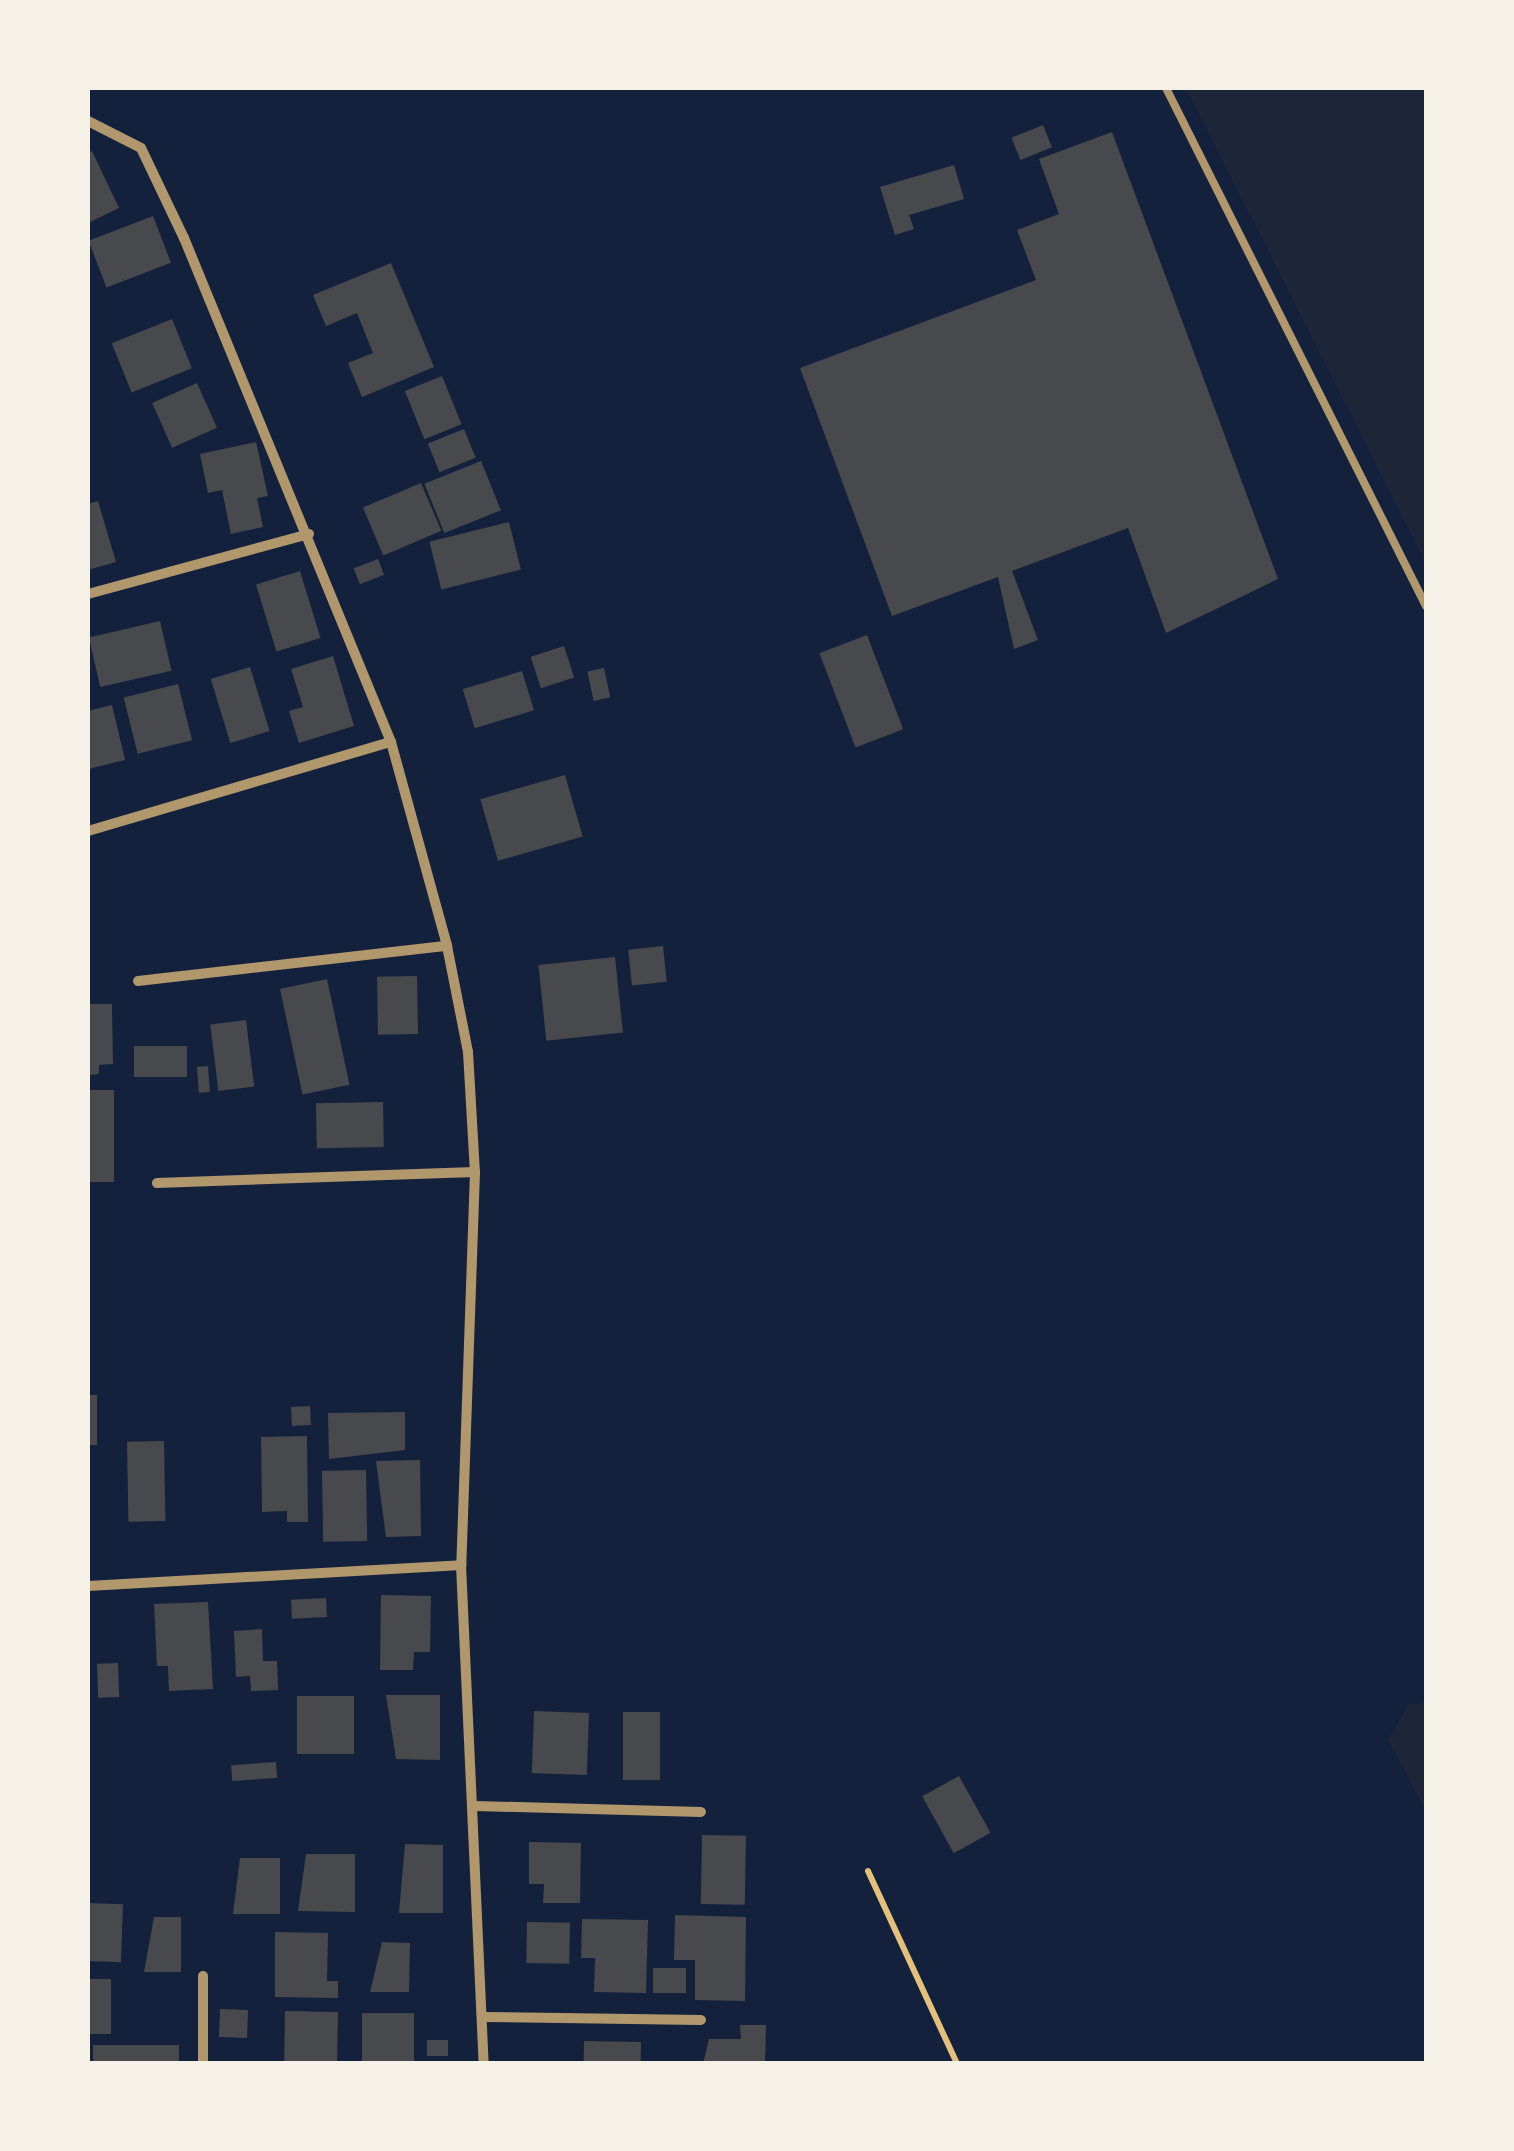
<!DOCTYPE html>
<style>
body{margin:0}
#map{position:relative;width:1514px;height:2151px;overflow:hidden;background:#14213d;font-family:"IBM Plex Sans",sans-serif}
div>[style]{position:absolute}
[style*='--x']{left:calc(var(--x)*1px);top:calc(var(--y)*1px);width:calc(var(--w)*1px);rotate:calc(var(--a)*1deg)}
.green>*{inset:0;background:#1d2539}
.building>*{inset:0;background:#48494c;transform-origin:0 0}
.path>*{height:6px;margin:-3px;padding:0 3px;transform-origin:3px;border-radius:3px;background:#e5c07b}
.service>*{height:8px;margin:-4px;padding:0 4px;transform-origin:4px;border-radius:4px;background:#b1986c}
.minor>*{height:10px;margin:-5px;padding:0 5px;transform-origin:5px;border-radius:5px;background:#b1986c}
span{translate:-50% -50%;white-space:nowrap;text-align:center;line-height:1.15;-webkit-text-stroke:10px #f6f1e7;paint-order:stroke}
.frame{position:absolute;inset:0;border:90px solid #f6f1e7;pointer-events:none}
</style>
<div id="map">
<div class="green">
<div style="clip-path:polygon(1186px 88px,1426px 88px,1426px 564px)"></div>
<div style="clip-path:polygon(1426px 1702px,1426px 1811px,1388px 1740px,1409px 1704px)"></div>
</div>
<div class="building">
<div style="left:1043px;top:125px;width:24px;height:34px;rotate:68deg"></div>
<div style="clip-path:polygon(1112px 132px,1278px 579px,1166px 633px,1128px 528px,1012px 571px,1038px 640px,1014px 649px,998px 577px,892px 616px,800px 368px,1036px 280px,1017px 230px,1059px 214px,1039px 159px)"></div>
<div style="clip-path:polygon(92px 151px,119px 208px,88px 223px,88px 153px)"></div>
<div style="clip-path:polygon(954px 165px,964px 199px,909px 215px,914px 229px,895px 235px,880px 187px)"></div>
<div style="left:153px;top:216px;width:50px;height:69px;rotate:69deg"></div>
<div style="clip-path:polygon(391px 263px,434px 367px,362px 397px,348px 363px,373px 353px,357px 313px,326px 326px,313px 295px)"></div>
<div style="left:172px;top:319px;width:53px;height:65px;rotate:68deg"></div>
<div style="left:442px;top:376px;width:52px;height:40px;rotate:68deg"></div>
<div style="left:197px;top:383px;width:49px;height:49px;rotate:66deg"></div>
<div style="left:464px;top:429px;width:31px;height:39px;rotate:68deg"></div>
<div style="clip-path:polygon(256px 442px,268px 496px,257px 498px,263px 527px,231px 534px,222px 490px,208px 493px,200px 454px)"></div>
<div style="left:481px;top:461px;width:53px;height:61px;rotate:68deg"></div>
<div style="left:421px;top:483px;width:52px;height:63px;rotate:67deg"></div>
<div style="clip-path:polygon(98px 501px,116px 562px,88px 570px,88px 504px)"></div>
<div style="left:509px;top:522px;width:49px;height:82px;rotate:76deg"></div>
<div style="left:378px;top:559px;width:17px;height:26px;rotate:69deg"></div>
<div style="left:300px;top:571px;width:70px;height:46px;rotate:73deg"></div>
<div style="left:160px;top:621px;width:51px;height:73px;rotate:77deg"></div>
<div style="left:867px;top:635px;width:101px;height:51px;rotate:69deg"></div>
<div style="left:564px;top:646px;width:33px;height:35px;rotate:72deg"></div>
<div style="clip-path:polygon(333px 656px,354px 726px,299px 743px,289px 711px,303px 707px,291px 669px)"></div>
<div style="left:250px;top:667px;width:67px;height:41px;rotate:73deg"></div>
<div style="left:604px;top:668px;width:30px;height:17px;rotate:78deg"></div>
<div style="left:522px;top:671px;width:41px;height:62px;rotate:73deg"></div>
<div style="left:178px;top:684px;width:58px;height:56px;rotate:76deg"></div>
<div style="clip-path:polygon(112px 705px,125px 760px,88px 769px,88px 711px)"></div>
<div style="left:565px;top:775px;width:64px;height:88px;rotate:74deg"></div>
<div style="left:663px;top:946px;width:36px;height:35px;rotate:84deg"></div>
<div style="left:615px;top:957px;width:76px;height:77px;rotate:84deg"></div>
<div style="left:417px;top:976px;width:58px;height:40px;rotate:89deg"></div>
<div style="left:327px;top:979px;width:108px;height:48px;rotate:78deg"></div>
<div style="clip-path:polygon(88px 1004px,112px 1004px,113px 1064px,99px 1065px,99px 1074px,88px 1075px)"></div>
<div style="left:246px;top:1020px;width:67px;height:36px;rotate:83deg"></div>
<div style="left:134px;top:1046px;width:53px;height:31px"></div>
<div style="left:208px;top:1066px;width:26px;height:11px;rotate:86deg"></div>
<div style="left:88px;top:1090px;width:26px;height:92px"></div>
<div style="left:383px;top:1102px;width:45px;height:67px;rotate:89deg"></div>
<div style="left:88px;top:1395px;width:9px;height:50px"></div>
<div style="left:310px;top:1406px;width:19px;height:19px;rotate:87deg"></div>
<div style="clip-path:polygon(405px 1412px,405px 1450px,329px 1459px,328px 1413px)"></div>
<div style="clip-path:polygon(307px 1436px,308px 1522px,287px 1522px,287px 1511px,262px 1512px,261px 1437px)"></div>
<div style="left:164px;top:1441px;width:80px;height:37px;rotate:89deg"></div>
<div style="clip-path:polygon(420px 1460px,421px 1536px,386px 1537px,376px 1461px)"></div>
<div style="left:366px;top:1470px;width:71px;height:44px;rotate:89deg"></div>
<div style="clip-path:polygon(381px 1595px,431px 1596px,430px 1652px,414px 1652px,413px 1670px,380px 1670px)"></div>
<div style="left:326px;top:1598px;width:19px;height:35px;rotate:87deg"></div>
<div style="clip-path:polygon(208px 1602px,213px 1689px,169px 1691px,168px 1666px,157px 1666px,154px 1604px)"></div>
<div style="clip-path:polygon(262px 1629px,263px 1661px,277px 1661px,278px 1690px,251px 1691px,250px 1676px,236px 1677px,234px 1631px)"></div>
<div style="left:118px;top:1663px;width:34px;height:21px;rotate:88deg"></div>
<div style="clip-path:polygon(386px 1695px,440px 1695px,440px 1760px,396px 1759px)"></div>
<div style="left:297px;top:1696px;width:57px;height:58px"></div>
<div style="left:534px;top:1711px;width:55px;height:62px;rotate:2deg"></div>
<div style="left:623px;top:1712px;width:37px;height:68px"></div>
<div style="left:276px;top:1762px;width:16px;height:45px;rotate:86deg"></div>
<div style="left:959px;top:1776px;width:65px;height:42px;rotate:61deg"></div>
<div style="left:702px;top:1835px;width:44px;height:69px;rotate:1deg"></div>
<div style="clip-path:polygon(529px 1842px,581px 1843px,580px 1903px,543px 1903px,544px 1884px,529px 1884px)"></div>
<div style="clip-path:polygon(405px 1844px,443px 1845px,443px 1913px,399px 1913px)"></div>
<div style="clip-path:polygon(306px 1854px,355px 1854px,355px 1912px,298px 1911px)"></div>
<div style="clip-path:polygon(240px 1858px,280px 1858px,280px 1914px,233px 1914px)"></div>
<div style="left:89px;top:1903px;width:34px;height:58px;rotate:2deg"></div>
<div style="clip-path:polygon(675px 1915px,746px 1917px,745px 2001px,695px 2000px,695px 1960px,674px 1960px)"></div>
<div style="clip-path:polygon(154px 1917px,181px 1917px,181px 1972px,144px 1972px)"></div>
<div style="clip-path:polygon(582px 1919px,648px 1920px,646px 1993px,594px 1992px,595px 1958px,581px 1958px)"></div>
<div style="left:527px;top:1922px;width:43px;height:41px;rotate:1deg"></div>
<div style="clip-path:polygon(275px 1932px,328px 1933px,327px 1981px,338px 1981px,338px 1998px,275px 1997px)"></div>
<div style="clip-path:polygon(382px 1942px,410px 1943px,409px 1992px,370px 1992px)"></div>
<div style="left:653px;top:1968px;width:33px;height:25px"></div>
<div style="left:88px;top:1979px;width:23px;height:55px"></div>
<div style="left:220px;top:2009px;width:28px;height:28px;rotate:2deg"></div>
<div style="left:285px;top:2011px;width:53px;height:53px;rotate:1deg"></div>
<div style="left:362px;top:2013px;width:52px;height:49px"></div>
<div style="clip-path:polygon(740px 2025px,766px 2025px,765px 2064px,703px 2064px,709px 2039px,741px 2039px)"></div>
<div style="left:427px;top:2040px;width:21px;height:16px"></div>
<div style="left:584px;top:2041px;width:57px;height:23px;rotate:1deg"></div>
<div style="left:93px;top:2045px;width:86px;height:19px"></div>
</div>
<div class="path">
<div style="--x:868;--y:1871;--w:213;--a:65.2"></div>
</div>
<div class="service">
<div style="--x:1166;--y:88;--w:580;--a:63.35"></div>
</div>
<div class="minor">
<div style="--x:88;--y:121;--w:59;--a:27"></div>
<div style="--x:141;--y:148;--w:100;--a:64.5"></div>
<div style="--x:184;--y:238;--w:545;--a:67.67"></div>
<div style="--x:391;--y:742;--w:212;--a:74.6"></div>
<div style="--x:447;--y:946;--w:108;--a:78.8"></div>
<div style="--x:468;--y:1052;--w:120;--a:86.7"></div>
<div style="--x:475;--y:1172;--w:393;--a:92"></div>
<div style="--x:461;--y:1565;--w:500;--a:87.4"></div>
<div style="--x:88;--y:594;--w:229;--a:-15.2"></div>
<div style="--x:88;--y:831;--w:316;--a:-16.4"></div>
<div style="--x:138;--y:981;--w:311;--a:-6.5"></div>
<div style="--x:157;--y:1183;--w:318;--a:-2"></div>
<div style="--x:88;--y:1586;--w:374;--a:-3.2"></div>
<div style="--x:475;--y:1806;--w:226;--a:1.5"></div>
<div style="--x:484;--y:2017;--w:217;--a:0.8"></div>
<div style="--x:203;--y:2064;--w:88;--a:-90"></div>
</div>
<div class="frame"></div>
</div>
